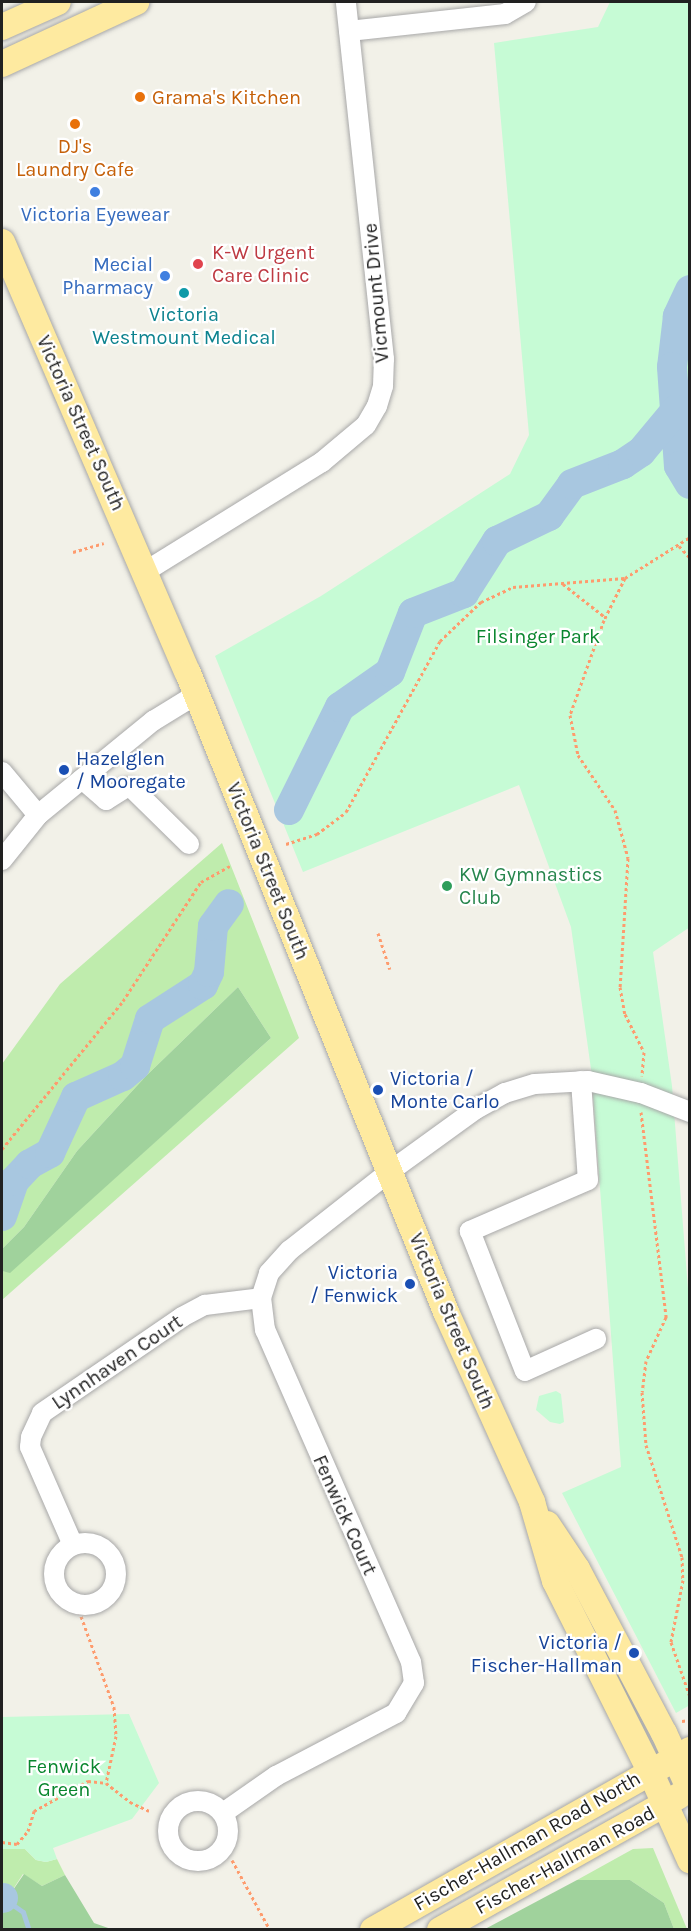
<!DOCTYPE html>
<style>
body{margin:0}
#map{position:relative;width:691px;height:1931px;overflow:hidden;background:#f2f1e8;font-family:Karla,sans-serif}
div>[style]{position:absolute}
[style*='--x']{left:calc(var(--x)*1px);top:calc(var(--y)*1px);width:calc(var(--w)*1px);rotate:calc(var(--a)*1deg)}
.grass>*{inset:0;background:#bfecad}
.forest>*{inset:0;background:#a0d29c}
.park>*{inset:0;background:#c6fbd5}
.stream>*{height:5px;margin:-2.5px;padding:0 2.5px;transform-origin:2.5px;border-radius:2.5px;background:#a8c7e0}
.river>*{height:30px;margin:-15px;padding:0 15px;transform-origin:15px;border-radius:15px;background:#a8c7e0}
.path>*{height:3px;margin-top:-1.5px;transform-origin:0;background:repeating-linear-gradient(90deg,#fe9b6d 0 3px,transparent 0 6px)}
.roads{filter:drop-shadow(0 0 2px #a8a8a8) drop-shadow(0 0 2px #a8a8a8)}
.minor>*{height:20px;margin:-10px;padding:0 10px;transform-origin:10px;border-radius:10px;background:#fff}
.minor>.ring{margin:-10px;padding:0;box-sizing:content-box;background:none;border:20px solid #fff;border-radius:50%}
.major>*{height:26px;margin:-13px;padding:0 13px;transform-origin:13px;border-radius:13px;background:#feeaa0}
.dots>*{width:16px;height:16px;translate:-50% -50%;box-sizing:border-box;border:3px solid #fff;border-radius:50%}
span{translate:-50% -50%;white-space:nowrap;text-align:center;line-height:1.15;-webkit-text-stroke:4.5px #fff;paint-order:stroke}
.food-label{font-size:20px;color:#c56008}
.left{translate:0 -50%;text-align:left}
.shop-label{font-size:20px;color:#366cbe}
.right{translate:-100% -50%;text-align:right}
.health-label{font-size:20px;color:#be3a42}
.street-label{font-size:20px;color:#212121}
.culture-label{font-size:20px;color:#0d838f}
.park-label{font-size:20px;color:#09862e}
.transit-label{font-size:20px;color:#164399}
.leisure-label{font-size:20px;color:#27864d}
.frame{position:absolute;inset:0;border:3px solid #212121;pointer-events:none}
</style>
<div id="map">
<div class="grass">
<div style="clip-path:polygon(222px 843px,299px 1038px,2px 1300px,2px 1271px,10px 1272px,271px 1038px,238px 987px,146px 1076px,77px 1151px,24px 1227px,2px 1249px,2px 1064px,60px 984px)"></div>
<div style="clip-path:polygon(653px 1848px,687px 1929px,674px 1929px,664px 1903px,630px 1880px,577px 1880px,633px 1849px)"></div>
<div style="clip-path:polygon(2px 1849px,25px 1849px,36px 1860px,46px 1862px,57px 1859px,65px 1875px,42px 1886px,23px 1874px,2px 1906px)"></div>
</div>
<div class="forest">
<div style="clip-path:polygon(238px 987px,271px 1038px,10px 1273px,2px 1271px,2px 1249px,24px 1227px,77px 1151px,146px 1076px)"></div>
<div style="clip-path:polygon(24px 1874px,42px 1886px,65px 1875px,94px 1923px,111px 1929px,2px 1929px,2px 1906px)"></div>
<div style="clip-path:polygon(577px 1880px,630px 1880px,664px 1903px,674px 1929px,485px 1929px)"></div>
</div>
<div class="park">
<div style="clip-path:polygon(610px 2px,689px 2px,690px 927px,653px 952px,672px 1086px,690px 1314px,690px 1705px,676px 1713px,562px 1493px,621px 1467px,591px 1069px,571px 927px,519px 785px,303px 872px,215px 656px,321px 596px,510px 474px,529px 435px,494px 43px,598px 27px)"></div>
<div style="clip-path:polygon(556px 1391px,561px 1394px,564px 1422px,560px 1424px,550px 1422px,536px 1410px,539px 1396px)"></div>
<div style="clip-path:polygon(129px 1714px,159px 1783px,132px 1819px,53px 1848px,57px 1859px,46px 1862px,36px 1860px,25px 1849px,2px 1849px,2px 1717px)"></div>
</div>
<div class="stream">
<div style="--x:3;--y:1898;--w:24;--a:35"></div>
<div style="--x:23;--y:1912;--w:19;--a:72"></div>
</div>
<div class="river">
<div style="--x:690;--y:290;--w:29;--a:115"></div>
<div style="--x:678;--y:316;--w:51;--a:96.7"></div>
<div style="--x:672;--y:367;--w:99;--a:86"></div>
<div style="--x:679;--y:466;--w:21;--a:59"></div>
<div style="--x:289;--y:810;--w:115;--a:-63.7"></div>
<div style="--x:340;--y:707;--w:61;--a:-35"></div>
<div style="--x:390;--y:672;--w:63;--a:-68.7"></div>
<div style="--x:413;--y:613;--w:55;--a:-21.4"></div>
<div style="--x:464;--y:593;--w:62;--a:-57.6"></div>
<div style="--x:497;--y:541;--w:58;--a:-25.7"></div>
<div style="--x:549;--y:516;--w:39;--a:-54"></div>
<div style="--x:572;--y:484;--w:55;--a:-21.4"></div>
<div style="--x:623;--y:464;--w:22;--a:-34"></div>
<div style="--x:641;--y:452;--w:55;--a:-50.2"></div>
<div style="--x:2;--y:1216;--w:37;--a:-71"></div>
<div style="--x:14;--y:1181;--w:23;--a:-47"></div>
<div style="--x:30;--y:1164;--w:23;--a:-29"></div>
<div style="--x:50;--y:1153;--w:62;--a:-65.1"></div>
<div style="--x:76;--y:1097;--w:51;--a:-24.1"></div>
<div style="--x:123;--y:1076;--w:16;--a:-40"></div>
<div style="--x:135;--y:1066;--w:49;--a:-72.3"></div>
<div style="--x:150;--y:1019;--w:63;--a:-32.7"></div>
<div style="--x:203;--y:985;--w:14;--a:-65"></div>
<div style="--x:209;--y:972;--w:46;--a:-85"></div>
<div style="--x:213;--y:926;--w:27;--a:-54"></div>
<div style="--x:2;--y:1898;--w:1;--a:0"></div>
</div>
<div class="path">
<div style="--x:679;--y:546;--w:16;--a:47"></div>
<div style="--x:73;--y:552;--w:32;--a:-16"></div>
<div style="--x:625;--y:578;--w:47;--a:116.6"></div>
<div style="--x:604;--y:620;--w:101;--a:109.7"></div>
<div style="--x:570;--y:715;--w:41;--a:78.7"></div>
<div style="--x:578;--y:755;--w:66;--a:56.1"></div>
<div style="--x:615;--y:810;--w:50;--a:74.8"></div>
<div style="--x:628;--y:858;--w:129;--a:93.5"></div>
<div style="--x:620;--y:987;--w:27;--a:80"></div>
<div style="--x:625;--y:1014;--w:42;--a:63.4"></div>
<div style="--x:644;--y:1052;--w:24;--a:95"></div>
<div style="--x:563;--y:584;--w:53;--a:38.2"></div>
<div style="--x:286;--y:844;--w:33;--a:-18"></div>
<div style="--x:317;--y:834;--w:36;--a:-37"></div>
<div style="--x:346;--y:812;--w:195;--a:-61.2"></div>
<div style="--x:440;--y:641;--w:57;--a:-43.6"></div>
<div style="--x:481;--y:602;--w:35;--a:-25"></div>
<div style="--x:513;--y:587;--w:112;--a:-4.6"></div>
<div style="--x:625;--y:578;--w:77;--a:-32.2"></div>
<div style="--x:378;--y:933;--w:38;--a:72"></div>
<div style="--x:641;--y:1112;--w:207;--a:83"></div>
<div style="--x:666;--y:1317;--w:48;--a:114.4"></div>
<div style="--x:646;--y:1361;--w:31;--a:97"></div>
<div style="--x:642;--y:1392;--w:53;--a:85.7"></div>
<div style="--x:646;--y:1445;--w:118;--a:72.2"></div>
<div style="--x:682;--y:1557;--w:23;--a:88"></div>
<div style="--x:683;--y:1580;--w:63;--a:101"></div>
<div style="--x:671;--y:1642;--w:58;--a:70.9"></div>
<div style="--x:2;--y:1149;--w:191;--a:-50.7"></div>
<div style="--x:123;--y:1001;--w:142;--a:-56.8"></div>
<div style="--x:201;--y:882;--w:35;--a:-29"></div>
<div style="--x:77;--y:1605;--w:109;--a:70.1"></div>
<div style="--x:114;--y:1707;--w:29;--a:86"></div>
<div style="--x:116;--y:1736;--w:48;--a:102"></div>
<div style="--x:682;--y:1721;--w:8;--a:-7"></div>
<div style="--x:2;--y:1842;--w:15;--a:8"></div>
<div style="--x:17;--y:1844;--w:17;--a:-50"></div>
<div style="--x:28;--y:1831;--w:21;--a:-73"></div>
<div style="--x:34;--y:1811;--w:62;--a:-29.1"></div>
<div style="--x:88;--y:1781;--w:18;--a:6"></div>
<div style="--x:106;--y:1783;--w:31;--a:38"></div>
<div style="--x:130;--y:1802;--w:21;--a:25"></div>
<div style="--x:232;--y:1860;--w:80;--a:61.5"></div>
</div>
<div class="roads">
<div class="minor">
<div style="--x:349;--y:31;--w:157;--a:-6.2"></div>
<div style="--x:505;--y:14;--w:24;--a:-30"></div>
<div style="--x:146;--y:571;--w:207;--a:-31.8"></div>
<div style="--x:322;--y:462;--w:57;--a:-40.1"></div>
<div style="--x:366;--y:425;--w:22;--a:-60"></div>
<div style="--x:377;--y:406;--w:21;--a:-73"></div>
<div style="--x:383;--y:386;--w:27;--a:-88"></div>
<div style="--x:384;--y:359;--w:359;--a:-96.1"></div>
<div style="--x:2;--y:772;--w:56;--a:50.1"></div>
<div style="--x:82;--y:779;--w:32;--a:41"></div>
<div style="--x:106;--y:800;--w:22;--a:-32"></div>
<div style="--x:125;--y:788;--w:7;--a:0"></div>
<div style="--x:132;--y:788;--w:80;--a:44.5"></div>
<div style="--x:2;--y:860;--w:58;--a:-51.3"></div>
<div style="--x:38;--y:815;--w:149;--a:-39.3"></div>
<div style="--x:153;--y:721;--w:52;--a:-31.5"></div>
<div style="--x:581;--y:1081;--w:99;--a:86"></div>
<div style="--x:588;--y:1180;--w:129;--a:156.6"></div>
<div style="--x:470;--y:1231;--w:150;--a:68.6"></div>
<div style="--x:525;--y:1371;--w:78;--a:-24.3"></div>
<div class="ring" style="left:54px;top:1543px;width:42px;height:42px"></div>
<div style="--x:73;--y:1545;--w:107;--a:-113.7"></div>
<div style="--x:30;--y:1447;--w:10;--a:-84"></div>
<div style="--x:31;--y:1437;--w:26;--a:-65"></div>
<div style="--x:42;--y:1413;--w:170;--a:-34.4"></div>
<div style="--x:182;--y:1317;--w:26;--a:-28"></div>
<div style="--x:205;--y:1305;--w:56;--a:-7.1"></div>
<div class="ring" style="left:168px;top:1801px;width:40px;height:40px"></div>
<div style="--x:223;--y:1813;--w:65;--a:-34.9"></div>
<div style="--x:276;--y:1776;--w:136;--a:-27.7"></div>
<div style="--x:396;--y:1713;--w:35;--a:-59"></div>
<div style="--x:414;--y:1683;--w:21;--a:-98"></div>
<div style="--x:411;--y:1662;--w:363;--a:-113.7"></div>
<div style="--x:265;--y:1330;--w:32;--a:-97"></div>
<div style="--x:261;--y:1298;--w:26;--a:-72"></div>
<div style="--x:269;--y:1273;--w:31;--a:-48"></div>
<div style="--x:290;--y:1250;--w:126;--a:-38.2"></div>
<div style="--x:389;--y:1172;--w:107;--a:-35.9"></div>
<div style="--x:476;--y:1109;--w:33;--a:-29"></div>
<div style="--x:505;--y:1093;--w:31;--a:-17"></div>
<div style="--x:535;--y:1084;--w:53;--a:-3.2"></div>
<div style="--x:588;--y:1081;--w:54;--a:12.8"></div>
<div style="--x:641;--y:1093;--w:53;--a:21.2"></div>
</div>
<div class="major">
<div style="--x:2;--y:27;--w:61;--a:-24.1"></div>
<div style="--x:2;--y:64;--w:148;--a:-24.8"></div>
<div style="--x:2;--y:242;--w:469;--a:66.7"></div>
<div style="--x:188;--y:673;--w:689;--a:68.01"></div>
<div style="--x:446;--y:1312;--w:209;--a:65.6"></div>
<div style="--x:532;--y:1502;--w:82;--a:73.8"></div>
<div style="--x:555;--y:1581;--w:212;--a:63.4"></div>
<div style="--x:650;--y:1771;--w:98;--a:65.8"></div>
<div style="--x:547;--y:1524;--w:54;--a:56.3"></div>
<div style="--x:577;--y:1569;--w:186;--a:62.1"></div>
<div style="--x:664;--y:1733;--w:63;--a:65.5"></div>
<div style="--x:373;--y:1930;--w:365;--a:-29.6"></div>
<div style="--x:440;--y:1930;--w:274;--a:-29.3"></div>
</div>
</div>
<div class="dots">
<div style="left:140px;top:97px;background:#e8710a"></div>
<div style="left:75px;top:124px;background:#e8710a"></div>
<div style="left:95px;top:192px;background:#3f7fe0"></div>
<div style="left:198px;top:264px;background:#e0444e"></div>
<div style="left:165px;top:276px;background:#3f7fe0"></div>
<div style="left:184px;top:293px;background:#0f9aa8"></div>
<div style="left:64px;top:770px;background:#1a4fb4"></div>
<div style="left:447px;top:886px;background:#2e9e5b"></div>
<div style="left:378px;top:1090px;background:#1a4fb4"></div>
<div style="left:410px;top:1284px;background:#1a4fb4"></div>
<div style="left:634px;top:1653px;background:#1a4fb4"></div>
</div>
<div class="food-label">
<span class="left" style="left:152px;top:97px">Grama's Kitchen</span>
<span style="left:75px;top:158px">DJ's<br>Laundry Cafe</span>
</div>
<div class="shop-label">
<span style="left:95px;top:214px">Victoria Eyewear</span>
<span class="right" style="left:153px;top:276px">Mecial<br>Pharmacy</span>
</div>
<div class="health-label">
<span class="left" style="left:212px;top:264px">K-W Urgent<br>Care Clinic</span>
</div>
<div class="street-label">
<span style="left:376px;top:293px;rotate:-95deg">Vicmount Drive</span>
<span style="left:81px;top:423px;rotate:66deg">Victoria Street South</span>
<span style="left:268px;top:871px;rotate:68deg">Victoria Street South</span>
<span style="left:452px;top:1321px;rotate:67deg">Victoria Street South</span>
<span style="left:117px;top:1362px;rotate:-34deg">Lynnhaven Court</span>
<span style="left:345px;top:1515px;rotate:66deg">Fenwick Court</span>
<span style="left:527px;top:1841px;rotate:-30deg">Fischer-Hallman Road North</span>
<span style="left:565px;top:1860px;rotate:-29deg">Fischer-Hallman Road</span>
</div>
<div class="culture-label">
<span style="left:184px;top:326px">Victoria<br>Westmount Medical</span>
</div>
<div class="park-label">
<span style="left:538px;top:636px">Filsinger Park</span>
<span style="left:64px;top:1778px">Fenwick<br>Green</span>
</div>
<div class="transit-label">
<span class="left" style="left:76px;top:770px">Hazelglen<br>/ Mooregate</span>
<span class="left" style="left:390px;top:1090px">Victoria /<br>Monte Carlo</span>
<span class="right" style="left:398px;top:1284px">Victoria<br>/ Fenwick</span>
<span class="right" style="left:622px;top:1654px">Victoria /<br>Fischer-Hallman</span>
</div>
<div class="leisure-label">
<span class="left" style="left:459px;top:886px">KW Gymnastics<br>Club</span>
</div>
<div class="frame"></div>
</div>
